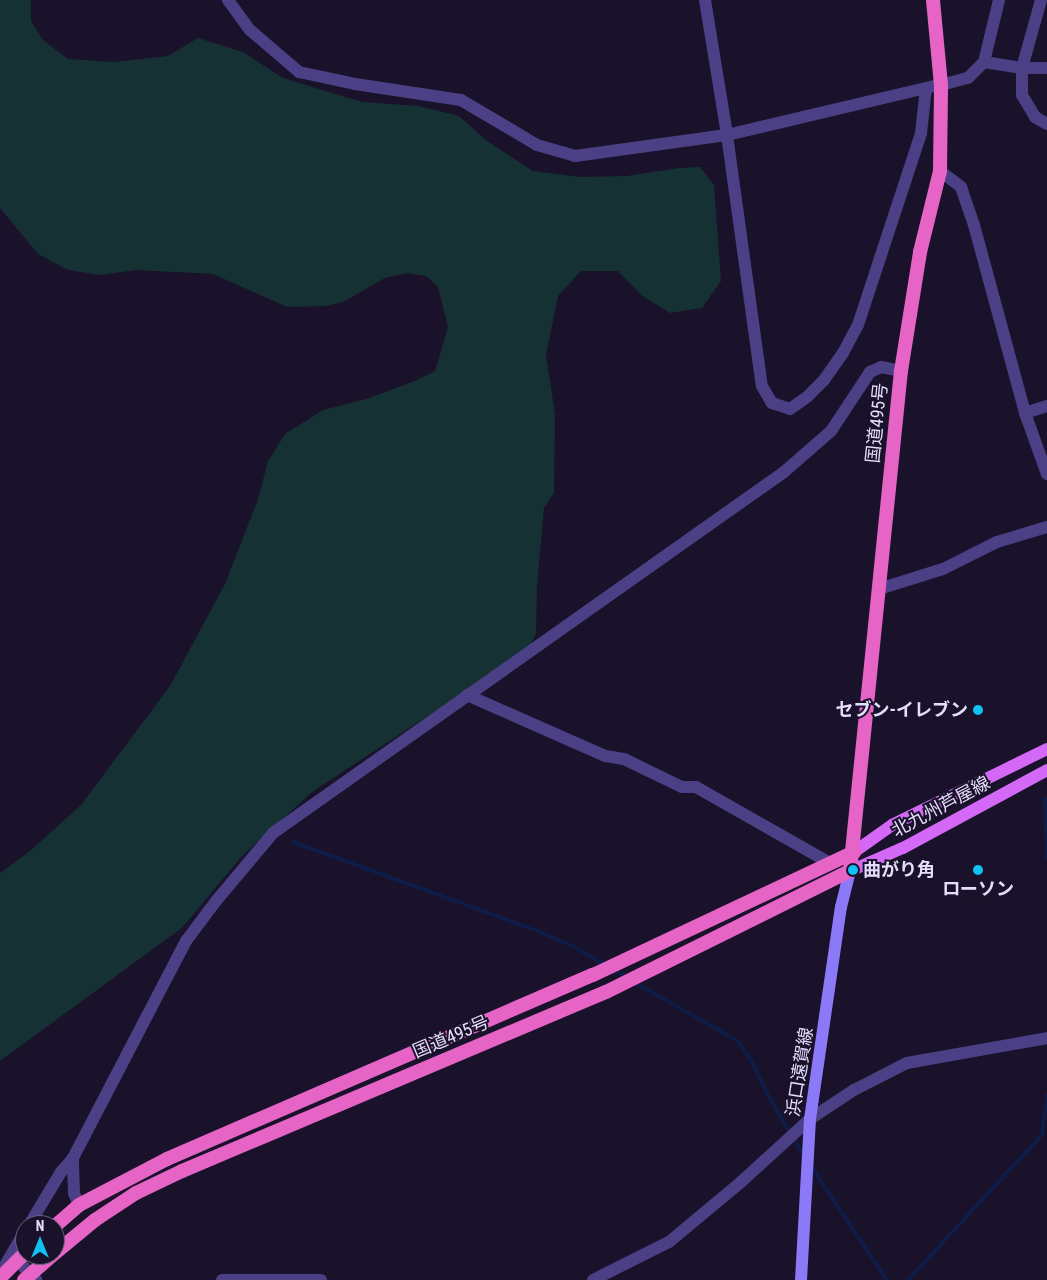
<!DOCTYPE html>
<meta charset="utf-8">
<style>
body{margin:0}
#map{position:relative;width:1047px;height:1280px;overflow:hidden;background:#19122a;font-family:"Roboto Condensed","Noto Sans JP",sans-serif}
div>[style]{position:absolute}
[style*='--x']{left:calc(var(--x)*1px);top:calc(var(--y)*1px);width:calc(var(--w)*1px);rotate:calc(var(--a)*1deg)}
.green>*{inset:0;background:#153134}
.stream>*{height:4px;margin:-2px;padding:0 2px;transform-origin:2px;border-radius:2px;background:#0e1c47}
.minor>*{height:12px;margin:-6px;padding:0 6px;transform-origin:6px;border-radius:6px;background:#4b4086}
.tertiary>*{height:12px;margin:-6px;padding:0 6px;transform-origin:6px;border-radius:6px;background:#4b4086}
.secondary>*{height:12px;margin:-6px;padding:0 6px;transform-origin:6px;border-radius:6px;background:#8c79f8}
.primary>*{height:12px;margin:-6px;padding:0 6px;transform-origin:6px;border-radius:6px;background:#d469f8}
.trunk>*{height:14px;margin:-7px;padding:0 7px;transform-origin:7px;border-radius:7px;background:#e664c6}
.dots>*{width:14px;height:14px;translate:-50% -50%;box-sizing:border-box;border:2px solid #19122a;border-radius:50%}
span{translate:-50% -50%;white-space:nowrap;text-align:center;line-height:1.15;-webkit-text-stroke:4px #19122a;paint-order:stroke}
.street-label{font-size:18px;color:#e5ddfd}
.poi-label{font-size:18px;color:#e5ddfd;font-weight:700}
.right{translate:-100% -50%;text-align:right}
.left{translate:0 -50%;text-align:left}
.north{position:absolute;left:15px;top:1215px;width:50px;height:50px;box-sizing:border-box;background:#19122a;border:1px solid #6b637e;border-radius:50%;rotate:0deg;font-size:14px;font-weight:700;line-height:20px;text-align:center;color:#e5ddfd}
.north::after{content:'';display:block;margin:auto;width:18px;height:22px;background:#13c0f3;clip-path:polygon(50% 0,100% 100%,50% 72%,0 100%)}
</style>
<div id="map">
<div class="green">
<div style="clip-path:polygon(0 0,31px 0,31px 21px,43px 40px,68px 59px,114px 62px,168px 56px,198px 38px,243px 52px,283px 78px,362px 102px,419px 106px,459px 116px,487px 141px,533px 171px,581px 177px,627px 176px,679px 168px,700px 167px,714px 185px,721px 281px,702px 308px,670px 313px,641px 295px,618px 271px,581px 271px,558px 296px,546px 355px,555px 414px,554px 493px,544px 508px,537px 586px,536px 634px,528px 650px,312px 792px,242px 856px,183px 927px,0 1061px,0 873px,30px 851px,81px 805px,170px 686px,225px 584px,258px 499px,268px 461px,285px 434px,323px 410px,366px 399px,415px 381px,435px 371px,448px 327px,438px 287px,426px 276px,407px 273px,385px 278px,345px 301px,327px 306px,287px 307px,213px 274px,137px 270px,100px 275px,68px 270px,38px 254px,0 208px)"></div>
</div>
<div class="stream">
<div style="--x:1045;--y:799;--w:59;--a:88.1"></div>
<div style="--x:293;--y:842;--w:263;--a:20"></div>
<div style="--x:540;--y:932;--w:36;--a:23"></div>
<div style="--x:573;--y:946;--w:39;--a:31"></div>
<div style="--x:612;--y:969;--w:18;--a:29"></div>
<div style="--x:634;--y:982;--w:120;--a:29.6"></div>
<div style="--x:738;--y:1041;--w:25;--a:56"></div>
<div style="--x:752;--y:1062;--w:39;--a:64"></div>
<div style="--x:769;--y:1097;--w:69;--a:59.3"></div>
<div style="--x:811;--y:1166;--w:137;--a:56.3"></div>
<div style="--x:908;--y:1280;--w:197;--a:-47.3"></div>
<div style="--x:1042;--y:1135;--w:40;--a:-82.9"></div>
</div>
<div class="minor">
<div style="--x:228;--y:0;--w:37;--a:54"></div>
<div style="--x:250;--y:30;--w:65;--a:40.6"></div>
<div style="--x:299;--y:72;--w:57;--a:12.1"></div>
<div style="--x:355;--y:84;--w:107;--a:8.6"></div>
<div style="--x:461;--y:100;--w:88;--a:30.6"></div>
<div style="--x:537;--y:145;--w:40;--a:16"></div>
<div style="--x:575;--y:156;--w:153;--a:-7.9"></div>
<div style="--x:727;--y:135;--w:213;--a:-13.3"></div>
<div style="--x:705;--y:0;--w:137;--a:80.7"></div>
<div style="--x:727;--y:135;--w:253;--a:82.1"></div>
<div style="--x:762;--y:386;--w:20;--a:60"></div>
<div style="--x:772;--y:403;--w:19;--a:18"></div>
<div style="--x:790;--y:409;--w:21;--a:-35"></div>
<div style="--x:807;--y:397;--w:24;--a:-45"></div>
<div style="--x:824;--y:380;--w:33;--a:-55"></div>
<div style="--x:843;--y:353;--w:32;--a:-62"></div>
<div style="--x:858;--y:325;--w:202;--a:-71.8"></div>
<div style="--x:921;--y:133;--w:45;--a:-83.7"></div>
<div style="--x:1041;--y:0;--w:71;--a:105.6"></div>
<div style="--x:1022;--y:68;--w:27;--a:90"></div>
<div style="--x:1022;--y:95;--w:26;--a:59"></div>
<div style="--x:1035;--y:117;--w:14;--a:30"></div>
<div style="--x:984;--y:62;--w:38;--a:9"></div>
<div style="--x:1022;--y:68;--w:25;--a:0"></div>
<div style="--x:940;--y:171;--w:26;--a:37"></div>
<div style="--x:961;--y:187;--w:40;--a:71.1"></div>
<div style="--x:974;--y:225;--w:195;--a:74.8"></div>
<div style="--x:1025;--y:413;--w:65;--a:70.2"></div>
<div style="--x:1025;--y:413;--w:23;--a:-18"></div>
<div style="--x:879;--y:589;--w:67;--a:-17.4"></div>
<div style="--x:943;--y:569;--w:60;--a:-26.6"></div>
<div style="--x:997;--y:542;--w:52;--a:-16.7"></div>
<div style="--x:467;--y:695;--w:151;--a:23.8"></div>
<div style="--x:605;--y:756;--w:19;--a:9"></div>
<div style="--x:624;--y:759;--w:64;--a:25.8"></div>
<div style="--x:682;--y:787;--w:14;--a:0"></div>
<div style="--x:696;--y:787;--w:154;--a:29.6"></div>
<div style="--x:17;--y:1260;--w:28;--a:46"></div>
<div style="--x:222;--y:1280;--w:99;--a:0"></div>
<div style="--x:593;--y:1280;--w:85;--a:-26.6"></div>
<div style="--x:669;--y:1242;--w:94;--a:-39.8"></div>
<div style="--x:741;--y:1182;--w:93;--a:-42.4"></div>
<div style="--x:810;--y:1119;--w:53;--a:-33.4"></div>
<div style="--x:854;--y:1090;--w:59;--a:-27"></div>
<div style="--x:907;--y:1063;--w:142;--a:-10.1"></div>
</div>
<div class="tertiary">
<div style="--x:941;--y:85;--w:28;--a:-15"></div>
<div style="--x:968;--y:78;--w:23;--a:-45"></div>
<div style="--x:984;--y:62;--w:64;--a:-76.4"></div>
<div style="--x:79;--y:1205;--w:13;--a:-113"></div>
<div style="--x:74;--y:1193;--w:35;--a:-92"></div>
<div style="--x:73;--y:1158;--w:245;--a:-62.5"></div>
<div style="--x:186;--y:941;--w:50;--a:-53.1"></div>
<div style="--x:216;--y:901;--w:89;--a:-50"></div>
<div style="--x:273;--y:833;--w:626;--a:-35.24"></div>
<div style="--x:784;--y:472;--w:62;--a:-41.1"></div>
<div style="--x:831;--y:431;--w:71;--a:-56.5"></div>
<div style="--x:870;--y:372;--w:12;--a:-24"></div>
<div style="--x:881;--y:367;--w:20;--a:11"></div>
<div style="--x:29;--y:1225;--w:62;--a:-58.9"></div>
<div style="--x:61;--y:1172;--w:18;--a:-49"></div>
<div style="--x:0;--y:1274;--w:50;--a:-59.8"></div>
</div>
<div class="secondary">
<div style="--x:801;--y:1280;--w:161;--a:-86.8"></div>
<div style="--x:810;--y:1119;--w:214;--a:-81.7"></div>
<div style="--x:841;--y:907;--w:37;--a:-76"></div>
</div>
<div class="primary">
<div style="--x:854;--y:852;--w:47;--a:-35.4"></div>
<div style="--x:892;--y:825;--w:173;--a:-26.1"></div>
<div style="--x:850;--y:871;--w:58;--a:-23.5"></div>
<div style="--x:903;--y:848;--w:164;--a:-28.4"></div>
</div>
<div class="trunk">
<div style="--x:55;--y:1226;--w:32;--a:-41"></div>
<div style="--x:79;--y:1205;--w:99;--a:-27.6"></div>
<div style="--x:167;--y:1159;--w:464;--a:-23.4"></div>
<div style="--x:593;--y:975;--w:289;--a:-25.2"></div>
<div style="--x:55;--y:1253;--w:52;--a:-39.5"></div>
<div style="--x:95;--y:1220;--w:49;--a:-33.4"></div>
<div style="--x:136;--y:1193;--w:51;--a:-25.6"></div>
<div style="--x:182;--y:1171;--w:460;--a:-22.9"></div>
<div style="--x:606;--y:992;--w:272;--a:-26.4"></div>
<div style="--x:850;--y:871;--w:503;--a:-84.18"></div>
<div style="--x:901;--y:371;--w:121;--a:-80.9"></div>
<div style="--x:920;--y:252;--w:83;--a:-76.1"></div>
<div style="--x:940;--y:171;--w:86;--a:-89.3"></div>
<div style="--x:941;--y:85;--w:85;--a:-95.4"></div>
<div style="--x:0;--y:1278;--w:35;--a:-45"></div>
<div style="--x:24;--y:1280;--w:38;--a:-41"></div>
</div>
<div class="dots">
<div style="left:978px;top:710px;background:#13c0f3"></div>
<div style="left:853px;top:870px;background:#13c0f3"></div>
<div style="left:978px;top:870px;background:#13c0f3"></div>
</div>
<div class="street-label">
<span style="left:877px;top:423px;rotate:-84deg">国道495号</span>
<span style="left:941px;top:807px;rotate:-28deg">北九州芦屋線</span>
<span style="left:451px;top:1037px;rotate:-23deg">国道495号</span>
<span style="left:800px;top:1072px;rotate:-81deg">浜口遠賀線</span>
</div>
<div class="poi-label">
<span class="right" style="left:968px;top:710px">セブン-イレブン</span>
<span class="left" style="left:863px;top:870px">曲がり角</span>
<span style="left:978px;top:889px">ローソン</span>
</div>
<div class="north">N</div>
</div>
